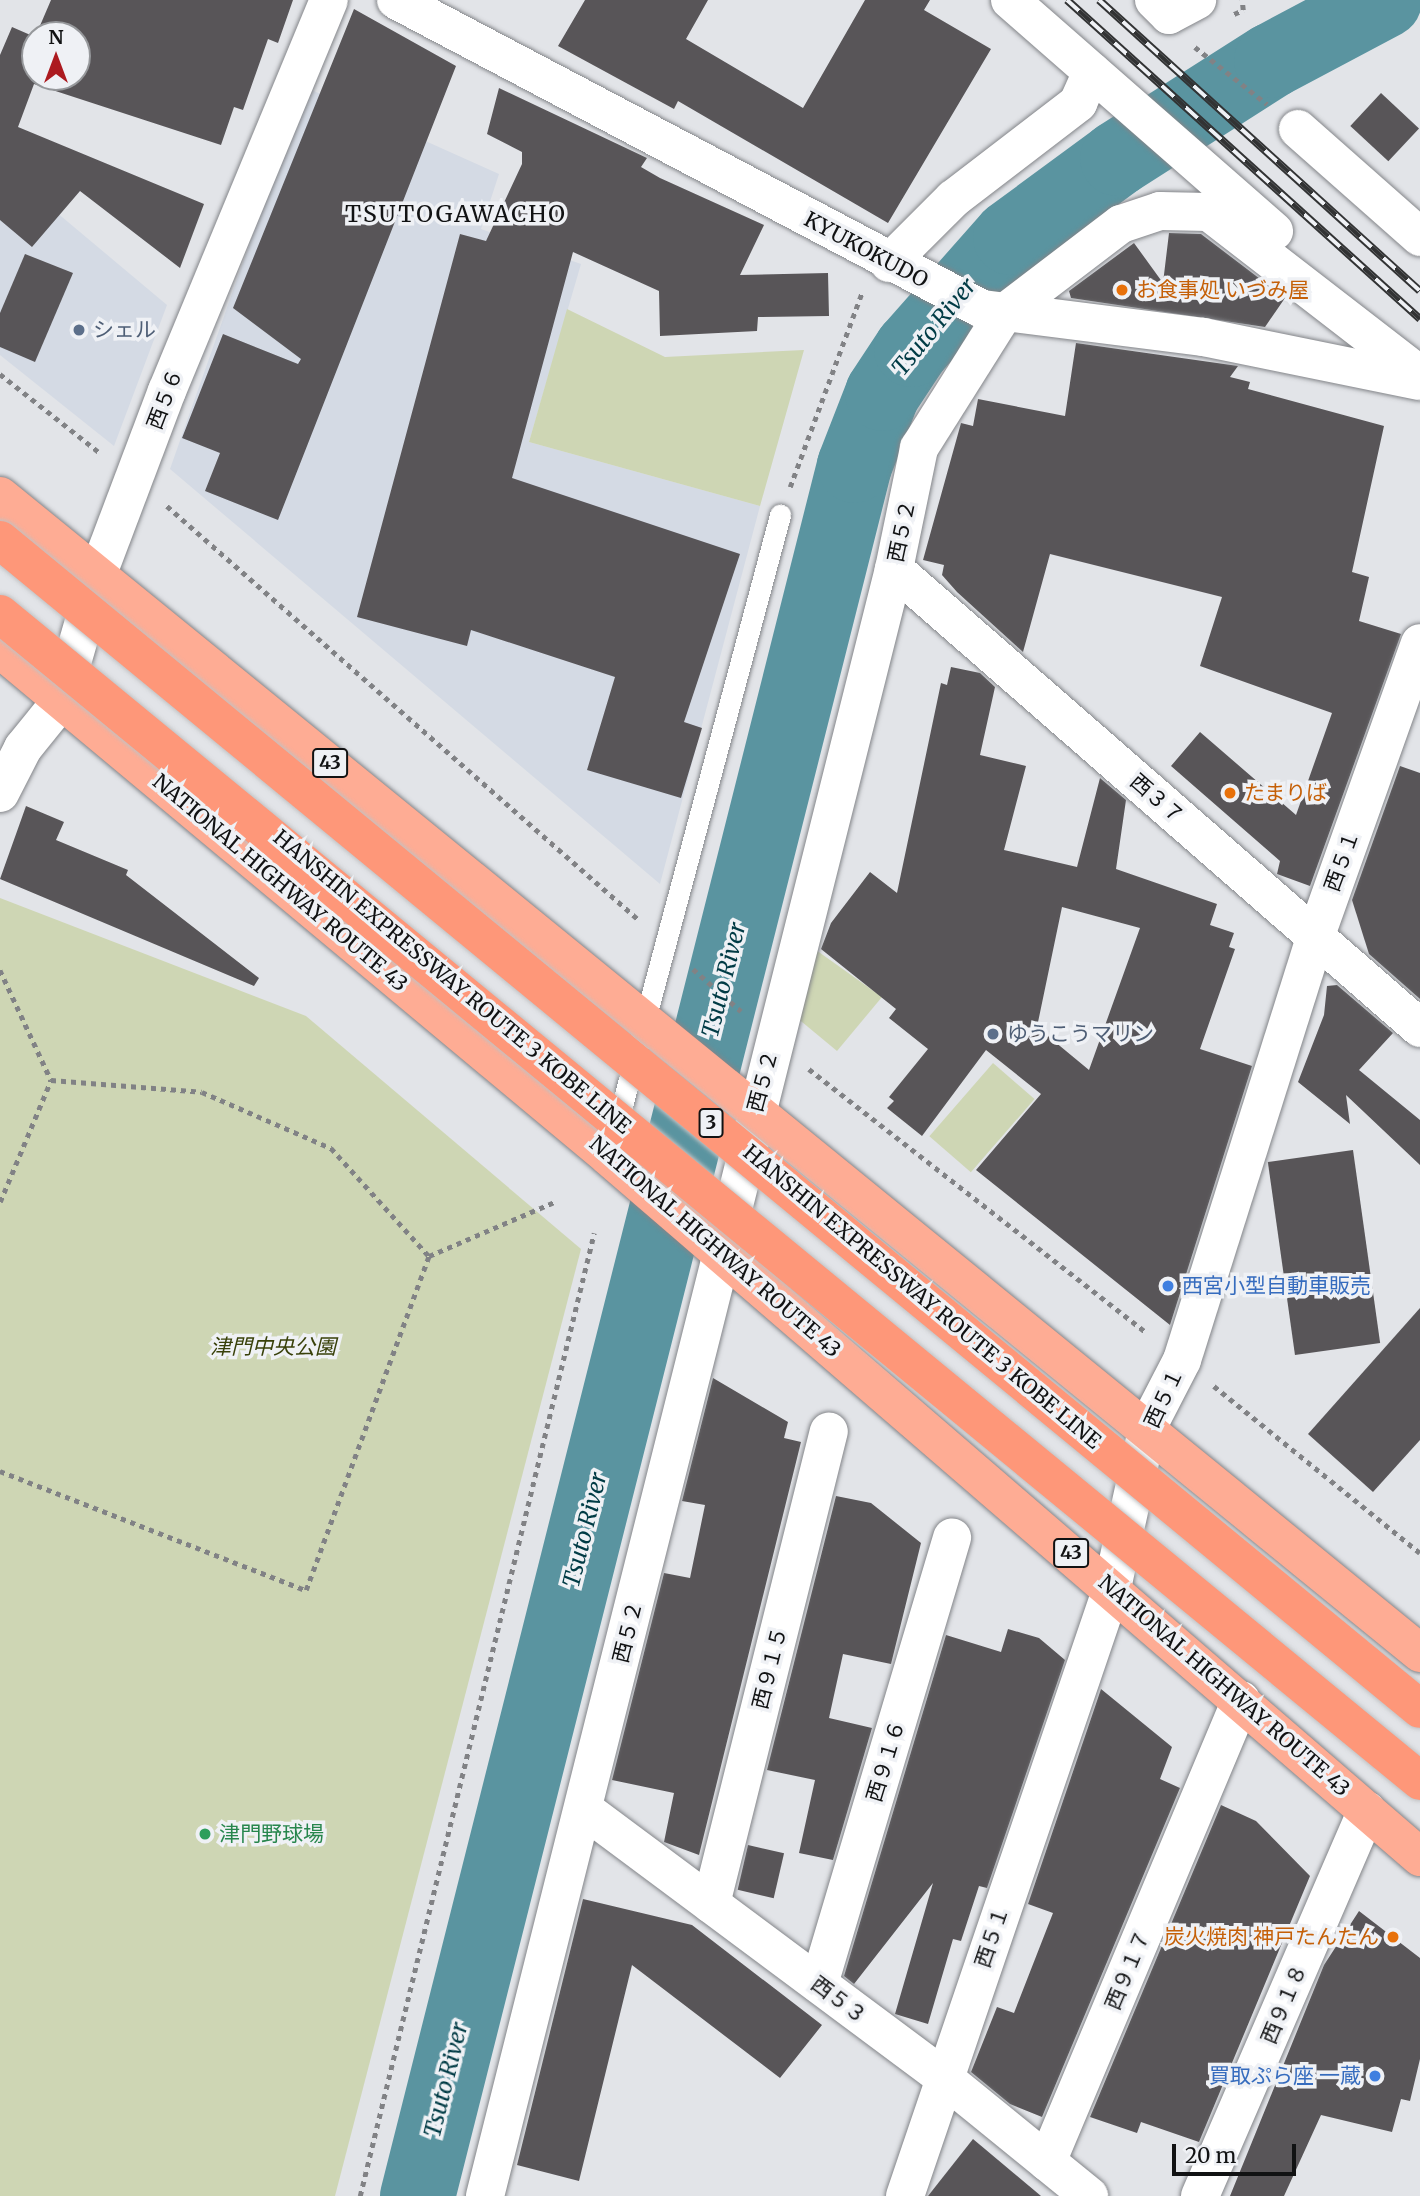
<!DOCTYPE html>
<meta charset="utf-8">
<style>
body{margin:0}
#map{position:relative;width:1420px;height:2196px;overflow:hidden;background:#e2e4e8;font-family:Merriweather,"Noto Sans JP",serif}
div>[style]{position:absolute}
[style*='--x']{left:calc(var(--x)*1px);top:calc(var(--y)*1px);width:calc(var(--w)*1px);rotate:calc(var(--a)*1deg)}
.built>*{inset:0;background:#d4dae4}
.green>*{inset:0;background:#ced6b4;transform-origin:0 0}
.river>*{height:75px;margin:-37.5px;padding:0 37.5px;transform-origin:37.5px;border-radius:37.5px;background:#5a94a0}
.building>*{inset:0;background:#585558;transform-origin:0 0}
.path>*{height:4.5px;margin-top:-2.25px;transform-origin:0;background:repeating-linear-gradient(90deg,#818285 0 5px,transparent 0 10px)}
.roads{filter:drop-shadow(0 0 2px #838589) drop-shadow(0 0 2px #838589)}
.service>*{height:21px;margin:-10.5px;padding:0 10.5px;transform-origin:10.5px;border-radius:10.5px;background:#fff}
.minor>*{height:38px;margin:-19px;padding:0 19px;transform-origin:19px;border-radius:19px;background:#fff}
.trunk>*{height:38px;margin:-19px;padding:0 19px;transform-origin:19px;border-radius:19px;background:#feac94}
.rail>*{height:8px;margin-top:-4px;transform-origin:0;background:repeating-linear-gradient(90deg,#eff1f5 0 16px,#323334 0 32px);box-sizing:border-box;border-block:2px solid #323334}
.bridges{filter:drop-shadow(0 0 2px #c1c1c2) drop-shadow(0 0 2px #c1c1c2)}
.motorway-bridge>*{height:38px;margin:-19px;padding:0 19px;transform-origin:19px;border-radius:19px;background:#fe9779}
.dots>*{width:19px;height:19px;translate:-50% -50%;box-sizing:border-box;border:4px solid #eff1f5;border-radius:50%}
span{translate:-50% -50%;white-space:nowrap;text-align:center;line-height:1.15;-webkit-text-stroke:7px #eff1f5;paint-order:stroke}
.shield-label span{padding:2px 5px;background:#eff1f5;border:2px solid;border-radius:5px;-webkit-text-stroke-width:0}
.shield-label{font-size:19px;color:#111213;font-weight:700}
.street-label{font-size:21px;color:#111213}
.food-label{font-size:21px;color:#c56008}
.left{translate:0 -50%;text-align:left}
.right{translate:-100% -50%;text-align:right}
.service-label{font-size:21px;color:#4e5e75}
.shop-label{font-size:21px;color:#366cbe}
.park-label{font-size:21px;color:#384009;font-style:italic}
.leisure-label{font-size:21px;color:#27864d}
.neighbourhood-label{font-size:23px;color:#111213;letter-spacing:2px}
.water-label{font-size:23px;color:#013b45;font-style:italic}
.north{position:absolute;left:21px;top:21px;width:70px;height:70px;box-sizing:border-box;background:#eff1f5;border:2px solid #96989b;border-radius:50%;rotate:0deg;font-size:19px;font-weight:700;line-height:28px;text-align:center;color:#111213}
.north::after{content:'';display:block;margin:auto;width:24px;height:32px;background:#ac1a1f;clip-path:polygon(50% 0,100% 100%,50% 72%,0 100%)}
.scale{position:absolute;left:1172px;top:2144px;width:124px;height:32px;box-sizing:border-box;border:4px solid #111213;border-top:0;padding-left:9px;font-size:21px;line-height:24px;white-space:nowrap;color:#111213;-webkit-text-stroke:5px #eff1f5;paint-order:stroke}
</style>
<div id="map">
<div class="built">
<div style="clip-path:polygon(305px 87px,499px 174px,481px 229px,581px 264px,529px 442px,760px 506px,660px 884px,170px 469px)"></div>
<div style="clip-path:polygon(0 165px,167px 305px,114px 446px,0 355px)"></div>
</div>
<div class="green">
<div style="clip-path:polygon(567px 309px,665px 357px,804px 350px,760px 506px,529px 442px)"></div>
<div style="clip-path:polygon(0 898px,306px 1016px,581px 1249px,335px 2196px,0 2196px)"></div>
<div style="clip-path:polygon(816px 950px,882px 997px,837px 1051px,796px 1017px)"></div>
<div style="left:993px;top:1063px;width:55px;height:97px;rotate:41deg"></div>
</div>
<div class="river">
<div style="--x:417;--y:2196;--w:1785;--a:-75.83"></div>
<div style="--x:854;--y:465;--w:77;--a:-68.7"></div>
<div style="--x:882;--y:393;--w:53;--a:-56.6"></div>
<div style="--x:911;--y:349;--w:149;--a:-48.5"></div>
<div style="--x:1010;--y:237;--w:133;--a:-36.4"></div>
<div style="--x:1117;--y:158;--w:183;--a:-32.5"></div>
<div style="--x:1271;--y:60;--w:128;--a:-28"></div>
</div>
<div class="building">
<div style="clip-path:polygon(51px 0,293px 0,278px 43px,268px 39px,243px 110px,234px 107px,221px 145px,34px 84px,18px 127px,204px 204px,180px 268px,80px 191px,32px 247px,0 220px,0 55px,12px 27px,35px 37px,35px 77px,77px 77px,77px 35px,36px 35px)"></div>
<div style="clip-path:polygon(585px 0,708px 0,686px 39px,803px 108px,865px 0,930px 0,924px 10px,991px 49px,888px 223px,678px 101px,674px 109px,558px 46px)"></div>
<div style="clip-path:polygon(354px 9px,456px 66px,278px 520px,205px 491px,220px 453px,182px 438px,223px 334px,298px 364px,301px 359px,233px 308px)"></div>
<div style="clip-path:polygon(499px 88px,647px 158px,641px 167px,660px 178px,764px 225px,740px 275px,828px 273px,829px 316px,758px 317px,757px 331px,660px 336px,659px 291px,573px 252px,512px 478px,740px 554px,684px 722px,702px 728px,681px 798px,587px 770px,615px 677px,471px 630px,467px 646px,357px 617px,460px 234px,486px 241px,522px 164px,522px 152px,487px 134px)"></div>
<div style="left:1381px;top:93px;width:52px;height:45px;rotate:43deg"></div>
<div style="clip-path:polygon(1169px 233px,1201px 234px,1285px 298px,1265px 327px,1071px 298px,1069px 291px,1134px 243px,1163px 283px)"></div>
<div style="clip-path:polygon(25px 254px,73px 273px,35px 362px,0 347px,0 313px)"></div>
<div style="clip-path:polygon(1076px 343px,1238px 366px,1230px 377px,1250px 382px,1248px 389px,1384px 426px,1352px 572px,1369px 577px,1359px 621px,1401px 634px,1310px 886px,1277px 874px,1280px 861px,1171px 766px,1200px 732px,1296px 815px,1332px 713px,1200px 666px,1222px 597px,1050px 554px,1023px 652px,957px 592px,942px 575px,944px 565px,923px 560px,961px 423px,973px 426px,978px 399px,1065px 416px)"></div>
<div style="clip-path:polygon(evenodd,951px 667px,980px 673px,995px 687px,980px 755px,1026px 766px,1004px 850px,1077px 867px,1100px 778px,1126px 800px,1116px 869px,1217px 904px,1210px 925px,1234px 933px,1229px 947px,1235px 949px,1200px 1049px,1252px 1066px,1170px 1325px,976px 1170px,1041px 1094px,986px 1050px,922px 1136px,887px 1108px,894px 1101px,889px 1097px,928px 1049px,889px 1018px,896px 1009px,821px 949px,831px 923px,870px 872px,897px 893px,941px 683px,947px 685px,951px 667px,1062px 907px,1140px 928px,1089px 1070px,1037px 1027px,1062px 907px)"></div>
<div style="clip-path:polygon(1400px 766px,1420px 773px,1420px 999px,1369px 954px,1352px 900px)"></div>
<div style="clip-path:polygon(26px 806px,64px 822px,56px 840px,128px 870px,126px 875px,259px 978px,254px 986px,0 879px)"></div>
<div style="clip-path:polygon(1337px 985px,1393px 1033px,1359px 1070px,1420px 1120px,1420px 1165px,1346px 1095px,1350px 1124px,1298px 1082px,1324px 1015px,1327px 986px)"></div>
<div style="left:1353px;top:1150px;width:195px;height:86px;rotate:82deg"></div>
<div style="clip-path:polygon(1420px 1308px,1420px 1440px,1373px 1492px,1308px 1434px)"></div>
<div style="clip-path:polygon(713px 1378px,788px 1422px,784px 1438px,801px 1442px,699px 1855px,664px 1842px,674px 1793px,612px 1780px,664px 1573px,690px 1578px,705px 1505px,682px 1501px)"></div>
<div style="clip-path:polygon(836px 1496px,871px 1503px,921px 1543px,891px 1664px,843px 1654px,829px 1718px,872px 1728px,833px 1860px,799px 1853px,815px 1780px,767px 1770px)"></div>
<div style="clip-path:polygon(1008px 1629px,1039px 1638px,1065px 1660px,987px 1888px,979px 1886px,961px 1941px,953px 1939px,928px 2024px,895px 2014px,933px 1883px,854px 1984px,844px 1976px,946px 1635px,1001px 1652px)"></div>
<div style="clip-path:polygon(1101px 1689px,1172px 1747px,1160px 1779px,1180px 1788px,1042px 2117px,1010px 2104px,971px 2072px,997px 2007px,1014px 2013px,1053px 1913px,1028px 1904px)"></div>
<div style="clip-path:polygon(1221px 1805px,1256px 1821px,1310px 1876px,1199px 2142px,1141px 2122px,1137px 2133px,1090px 2117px)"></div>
<div style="left:748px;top:1845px;width:37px;height:46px;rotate:13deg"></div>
<div style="clip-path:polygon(583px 1899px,692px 1925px,822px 2025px,780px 2078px,632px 1965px,579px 2181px,517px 2165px)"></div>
<div style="clip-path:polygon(1359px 1911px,1420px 1958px,1420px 2059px,1410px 2101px,1401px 2099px,1392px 2132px,1321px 2115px,1284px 2196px,1230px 2196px,1324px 1965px)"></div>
<div style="clip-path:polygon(973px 2139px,1041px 2196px,928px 2196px)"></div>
</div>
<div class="path">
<div style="--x:1234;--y:14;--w:10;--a:-24"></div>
<div style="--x:1243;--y:10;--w:10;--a:-96"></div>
<div style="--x:1195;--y:47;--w:92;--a:38.4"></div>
<div style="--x:0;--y:374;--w:127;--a:38.3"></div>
<div style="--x:790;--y:487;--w:208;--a:-69.7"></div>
<div style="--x:167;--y:506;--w:628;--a:41.25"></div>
<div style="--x:693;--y:969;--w:64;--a:41.2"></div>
<div style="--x:0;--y:970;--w:121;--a:65.1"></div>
<div style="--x:51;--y:1080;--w:151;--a:4.5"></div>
<div style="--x:202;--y:1092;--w:141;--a:23.5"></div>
<div style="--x:331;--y:1148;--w:146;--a:47.8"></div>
<div style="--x:429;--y:1256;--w:139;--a:-23.3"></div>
<div style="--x:809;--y:1069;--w:429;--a:38"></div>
<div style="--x:0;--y:1202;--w:132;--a:-67.3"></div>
<div style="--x:1214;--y:1386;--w:265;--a:39"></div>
<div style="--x:0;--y:1471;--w:328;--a:21.3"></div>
<div style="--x:306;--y:1590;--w:356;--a:-69.8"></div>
<div style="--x:360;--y:2196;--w:991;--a:-76.34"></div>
</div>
<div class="roads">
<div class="service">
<div style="--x:616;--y:1128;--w:635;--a:-75.02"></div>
</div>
<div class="minor">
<div style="--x:396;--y:0;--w:662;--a:27.8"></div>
<div style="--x:982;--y:309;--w:223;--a:7.2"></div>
<div style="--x:1203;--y:337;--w:221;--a:11.5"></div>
<div style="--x:1010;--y:0;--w:351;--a:41.2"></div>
<div style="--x:1154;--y:0;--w:21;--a:45"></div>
<div style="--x:1169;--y:15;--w:32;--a:-28"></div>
<div style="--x:1298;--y:129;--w:163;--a:41.5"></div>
<div style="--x:889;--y:263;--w:91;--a:-45"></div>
<div style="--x:953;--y:199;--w:158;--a:-37.5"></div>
<div style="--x:1078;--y:103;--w:34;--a:-66"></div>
<div style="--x:894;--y:569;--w:698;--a:41.11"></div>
<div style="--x:0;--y:793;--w:51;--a:-62.9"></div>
<div style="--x:23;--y:748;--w:60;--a:-51"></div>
<div style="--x:61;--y:701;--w:130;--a:-73.9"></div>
<div style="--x:97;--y:576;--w:198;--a:-69.3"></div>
<div style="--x:167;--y:391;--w:423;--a:-67.5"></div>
<div style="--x:585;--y:1810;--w:448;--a:36.7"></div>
<div style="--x:944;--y:2078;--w:187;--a:39.1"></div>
<div style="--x:711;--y:1904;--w:487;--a:-76"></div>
<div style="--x:819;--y:1984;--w:466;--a:-73.4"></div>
<div style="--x:1047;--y:2162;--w:501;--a:-67.22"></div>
<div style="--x:485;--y:2196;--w:1678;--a:-75.89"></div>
<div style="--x:894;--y:569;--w:124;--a:-78.3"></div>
<div style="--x:919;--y:448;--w:160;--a:-57.8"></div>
<div style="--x:1004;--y:313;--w:147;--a:-37.3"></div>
<div style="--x:1121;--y:224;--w:41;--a:-18.4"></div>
<div style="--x:1160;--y:211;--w:49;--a:1.2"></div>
<div style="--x:1209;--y:212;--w:267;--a:37.7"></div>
<div style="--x:905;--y:2196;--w:642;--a:-71.2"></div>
<div style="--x:1112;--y:1588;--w:166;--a:-77.5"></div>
<div style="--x:1148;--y:1426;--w:74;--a:-62.7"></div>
<div style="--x:1182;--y:1360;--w:442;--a:-72.5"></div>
<div style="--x:1315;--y:938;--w:313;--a:-70.4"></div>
<div style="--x:1200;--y:2196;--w:420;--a:-66.6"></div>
</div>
<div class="trunk">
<div style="--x:0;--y:496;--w:1832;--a:39.17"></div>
<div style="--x:0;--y:649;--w:792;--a:39.82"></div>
<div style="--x:608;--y:1156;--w:1073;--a:40.8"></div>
</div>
</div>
<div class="rail">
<div style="--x:1067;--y:0;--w:476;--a:42.1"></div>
<div style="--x:1099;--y:0;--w:433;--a:42.2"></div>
</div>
<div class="bridges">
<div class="motorway-bridge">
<div style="--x:0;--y:540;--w:1839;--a:39.46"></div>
<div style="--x:0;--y:614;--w:1838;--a:39.41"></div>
</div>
</div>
<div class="dots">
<div style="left:1122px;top:290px;background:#e8710a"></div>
<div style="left:79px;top:330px;background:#5c6f8a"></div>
<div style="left:1230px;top:793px;background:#e8710a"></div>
<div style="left:993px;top:1034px;background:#5c6f8a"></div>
<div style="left:1168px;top:1286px;background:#3f7fe0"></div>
<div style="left:205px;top:1834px;background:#2e9e5b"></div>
<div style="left:1393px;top:1937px;background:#e8710a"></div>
<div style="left:1375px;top:2076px;background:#3f7fe0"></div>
</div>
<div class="shield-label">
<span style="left:330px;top:763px">43</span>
<span style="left:711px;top:1123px">3</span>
<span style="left:1071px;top:1553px">43</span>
</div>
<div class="street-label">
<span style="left:866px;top:250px;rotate:28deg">KYUKOKUDO</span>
<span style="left:165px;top:399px;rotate:-69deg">西５６</span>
<span style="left:902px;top:531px;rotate:-78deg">西５２</span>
<span style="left:1157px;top:799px;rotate:41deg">西３７</span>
<span style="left:1342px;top:861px;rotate:-70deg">西５１</span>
<span style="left:280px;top:883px;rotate:40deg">NATIONAL HIGHWAY ROUTE 43</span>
<span style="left:452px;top:982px;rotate:40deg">HANSHIN EXPRESSWAY ROUTE 3 KOBE LINE</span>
<span style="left:763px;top:1081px;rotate:-75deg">西５２</span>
<span style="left:715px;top:1247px;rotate:41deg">NATIONAL HIGHWAY ROUTE 43</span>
<span style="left:922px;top:1297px;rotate:40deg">HANSHIN EXPRESSWAY ROUTE 3 KOBE LINE</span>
<span style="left:1164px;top:1398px;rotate:-65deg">西５１</span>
<span style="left:628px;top:1632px;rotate:-76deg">西５２</span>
<span style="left:770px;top:1668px;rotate:-76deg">西９１５</span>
<span style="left:1224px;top:1686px;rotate:41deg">NATIONAL HIGHWAY ROUTE 43</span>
<span style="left:886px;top:1761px;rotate:-73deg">西９１６</span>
<span style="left:992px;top:1937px;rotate:-71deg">西５１</span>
<span style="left:1128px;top:1970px;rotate:-67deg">西９１７</span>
<span style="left:839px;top:2000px;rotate:37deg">西５３</span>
<span style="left:1284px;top:2004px;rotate:-67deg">西９１８</span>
</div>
<div class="food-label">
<span class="left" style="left:1136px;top:290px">お食事処 いづみ屋</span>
<span class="left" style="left:1244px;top:793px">たまりば</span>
<span class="right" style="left:1379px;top:1937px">炭火焼肉 神戸たんたん</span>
</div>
<div class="service-label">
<span class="left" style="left:93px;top:330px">シェル</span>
<span class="left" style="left:1007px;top:1034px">ゆうこうマリン</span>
</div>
<div class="shop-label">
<span class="left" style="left:1182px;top:1286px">西宮小型自動車販売</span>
<span class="right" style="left:1361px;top:2076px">買取ぷら座 一蔵</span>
</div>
<div class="park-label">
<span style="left:273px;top:1347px">津門中央公園</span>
</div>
<div class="leisure-label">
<span class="left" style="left:219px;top:1834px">津門野球場</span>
</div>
<div class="neighbourhood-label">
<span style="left:456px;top:214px">TSUTOGAWACHO</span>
</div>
<div class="water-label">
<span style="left:934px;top:327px;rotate:-51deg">Tsuto River</span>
<span style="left:724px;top:980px;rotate:-76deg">Tsuto River</span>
<span style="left:585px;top:1530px;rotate:-76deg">Tsuto River</span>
<span style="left:446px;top:2080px;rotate:-76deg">Tsuto River</span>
</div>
<div class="north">N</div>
<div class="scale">20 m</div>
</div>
